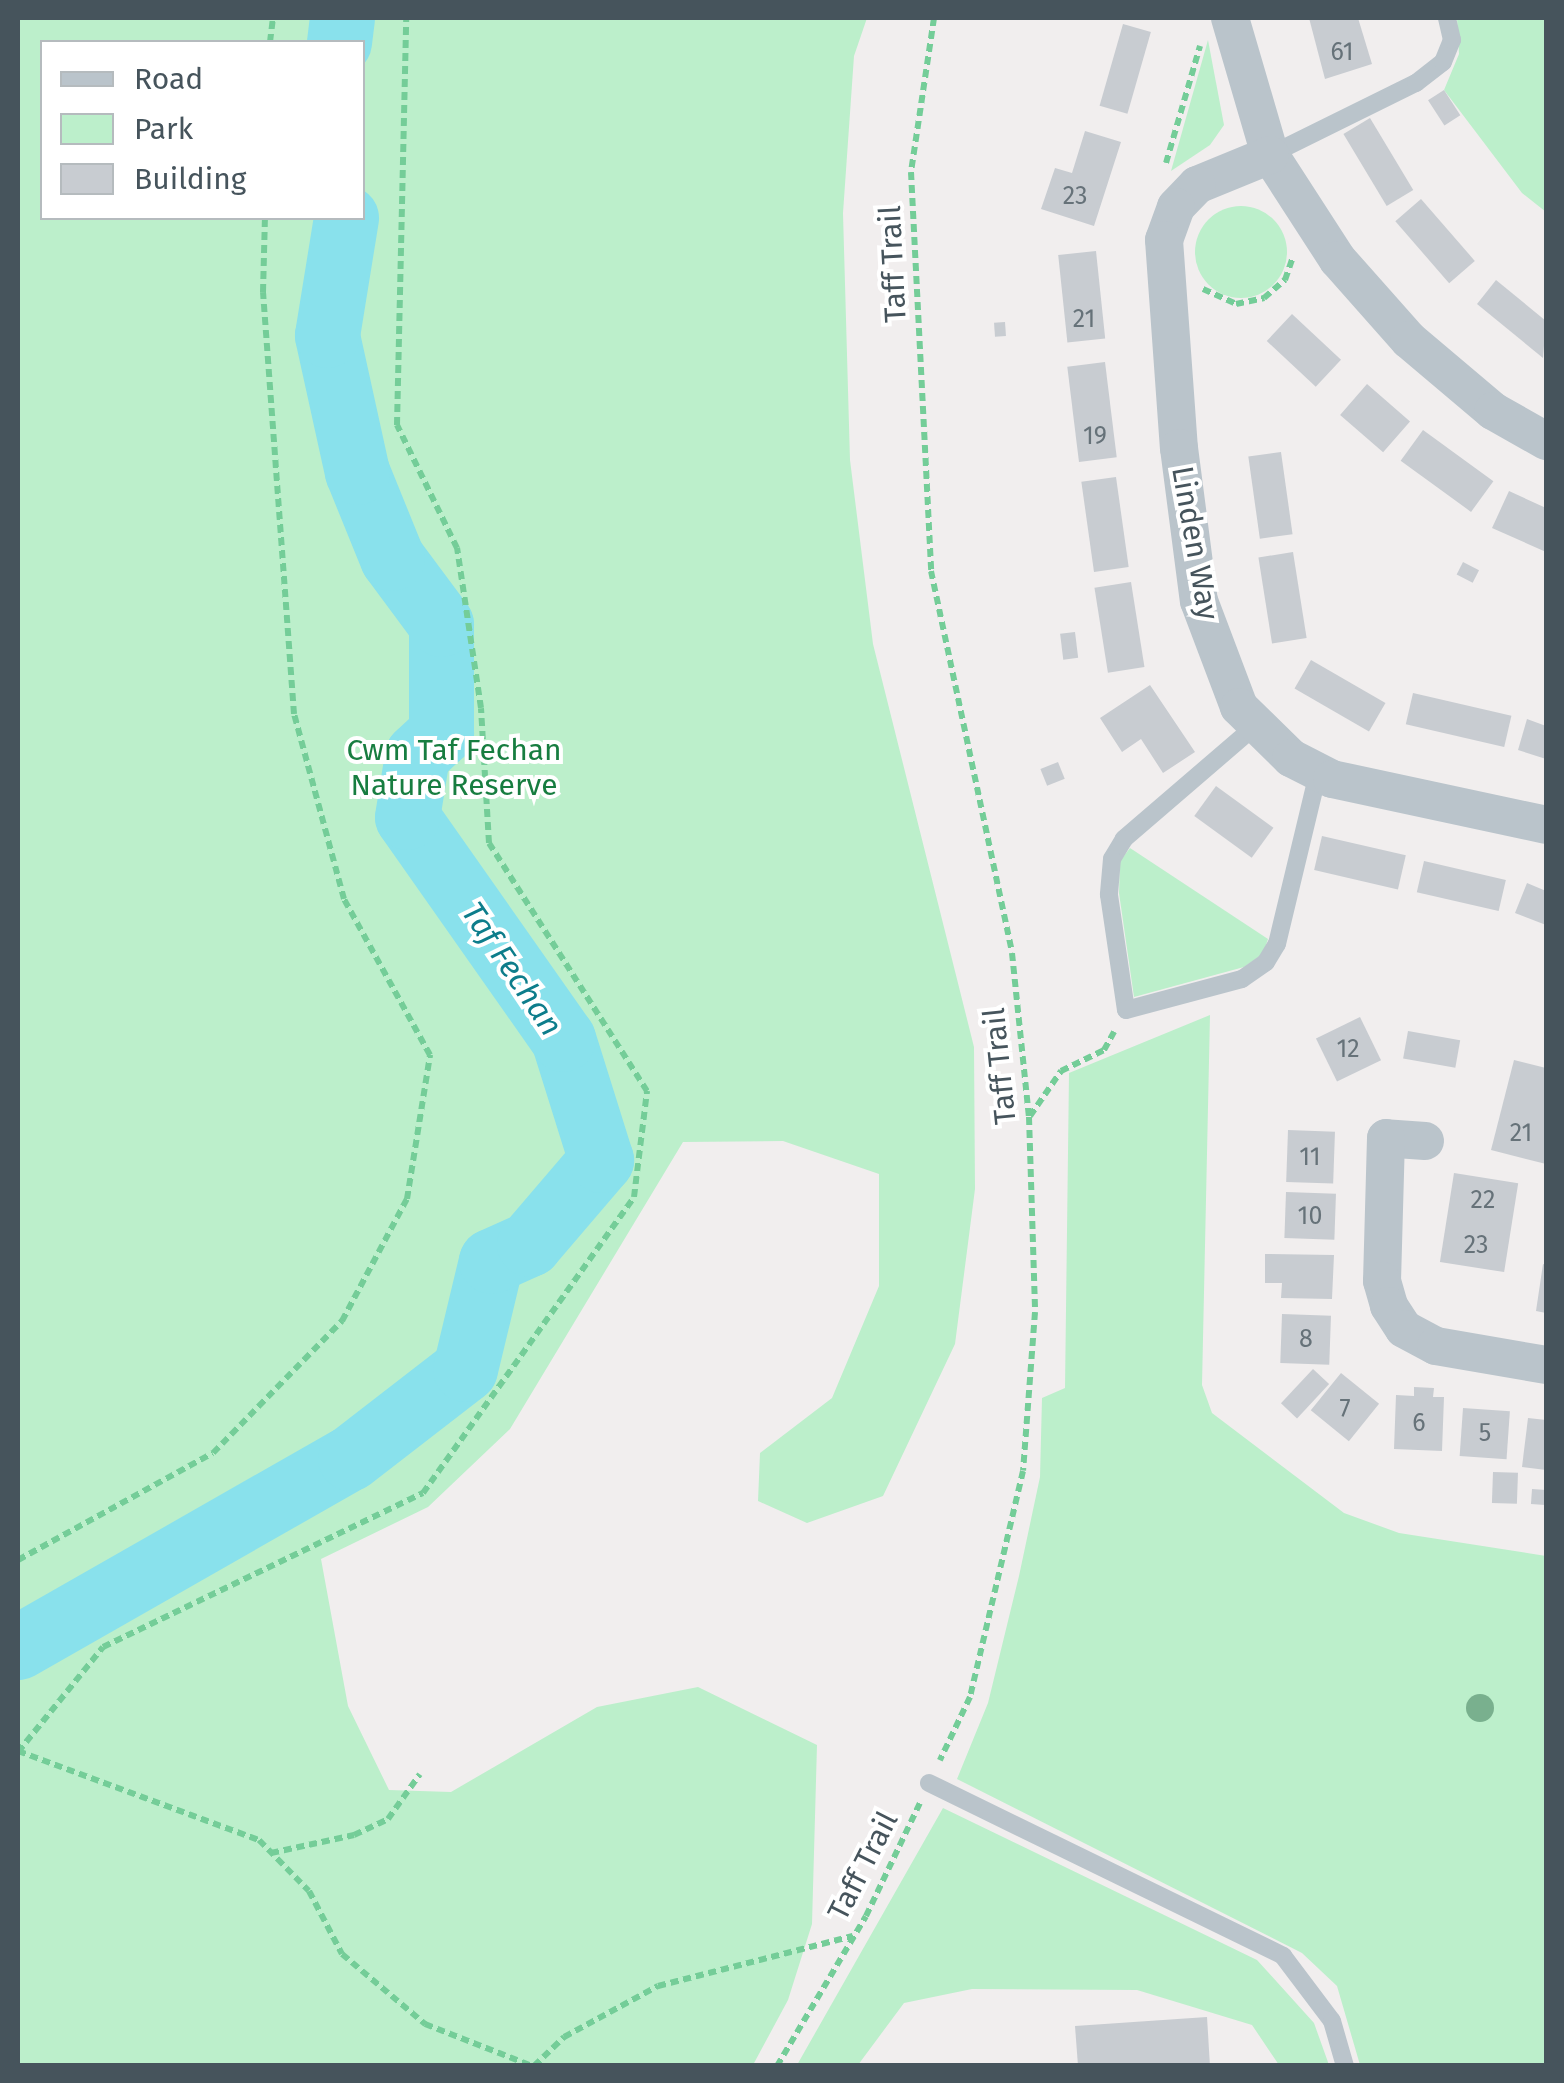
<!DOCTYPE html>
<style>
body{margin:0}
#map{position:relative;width:1564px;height:2083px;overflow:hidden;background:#f1eeee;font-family:"Fira Sans",sans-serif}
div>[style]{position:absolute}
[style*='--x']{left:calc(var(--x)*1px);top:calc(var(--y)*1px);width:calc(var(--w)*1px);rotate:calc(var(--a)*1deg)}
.green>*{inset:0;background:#bcefcb}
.round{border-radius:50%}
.river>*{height:65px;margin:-32.5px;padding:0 32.5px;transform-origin:32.5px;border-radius:32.5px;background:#89e1ec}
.building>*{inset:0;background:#c8ccd1;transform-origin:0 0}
.path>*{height:6px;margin-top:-3px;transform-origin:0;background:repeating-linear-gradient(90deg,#74cd98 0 8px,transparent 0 13px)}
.service>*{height:18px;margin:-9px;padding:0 9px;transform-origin:9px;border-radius:9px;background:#bac4cb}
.minor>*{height:38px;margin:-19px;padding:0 19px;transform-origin:19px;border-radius:19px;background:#bac4cb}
.trees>*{width:28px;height:28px;margin:-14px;border-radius:50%;background:#79b08e}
span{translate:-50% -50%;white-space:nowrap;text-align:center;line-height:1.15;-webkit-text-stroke:8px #fff;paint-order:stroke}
.number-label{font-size:25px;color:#667279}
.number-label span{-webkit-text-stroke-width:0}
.street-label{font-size:30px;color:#46545c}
.park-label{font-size:30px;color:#177d40}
.water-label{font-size:32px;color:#0d7d8b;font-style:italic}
.frame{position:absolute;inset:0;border:20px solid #46545c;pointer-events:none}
.legend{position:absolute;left:40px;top:40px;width:325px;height:180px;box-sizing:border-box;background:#fff;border:2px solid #b5bbbe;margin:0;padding:12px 18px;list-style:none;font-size:30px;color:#46545c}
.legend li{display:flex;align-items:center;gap:20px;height:50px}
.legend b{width:50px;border:2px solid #b5bbbe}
</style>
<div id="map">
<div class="green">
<div style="clip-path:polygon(evenodd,18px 18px,867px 18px,854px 56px,843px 213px,850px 460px,873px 644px,974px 1047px,975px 1189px,955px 1344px,883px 1496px,807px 1523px,758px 1501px,760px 1453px,832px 1398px,879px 1286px,879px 1174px,783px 1141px,683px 1142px,510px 1429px,428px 1507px,321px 1559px,348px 1706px,389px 1790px,451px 1792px,597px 1707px,698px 1687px,817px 1745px,812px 1924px,788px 2000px,753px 2065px,18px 2065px,18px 18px,362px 42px,362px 218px,42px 218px,42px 42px,362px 42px)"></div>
<div style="clip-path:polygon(1457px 18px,1546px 18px,1546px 212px,1522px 193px,1444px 90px,1459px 54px)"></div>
<div style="clip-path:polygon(1208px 40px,1224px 125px,1210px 145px,1171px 171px)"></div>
<div class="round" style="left:1195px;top:206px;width:92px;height:92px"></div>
<div style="clip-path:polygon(1130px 848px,1268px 939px,1263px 954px,1244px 967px,1134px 997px,1119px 893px,1120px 861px)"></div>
<div style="clip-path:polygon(1210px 1015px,1202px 1385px,1212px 1413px,1344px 1513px,1399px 1533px,1546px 1556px,1546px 2065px,1360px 2065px,1337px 1986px,1302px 1953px,957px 1779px,988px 1703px,1019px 1576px,1040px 1477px,1042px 1398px,1065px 1388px,1069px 1073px)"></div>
<div style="clip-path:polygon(943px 1808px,1257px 1960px,1314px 2023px,1329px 2065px,1279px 2065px,1252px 2025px,1137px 1990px,972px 1989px,904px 2003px,858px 2065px,797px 2065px)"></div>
</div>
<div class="river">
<div style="--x:339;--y:42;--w:24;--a:-83"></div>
<div style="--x:18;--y:1647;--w:382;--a:-29.7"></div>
<div style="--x:350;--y:1458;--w:145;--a:-37.7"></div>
<div style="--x:465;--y:1369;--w:111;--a:-76.5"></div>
<div style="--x:491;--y:1261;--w:42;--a:-24.1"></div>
<div style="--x:529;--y:1244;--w:111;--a:-49.4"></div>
<div style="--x:601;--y:1160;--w:127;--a:-107.4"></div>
<div style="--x:563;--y:1039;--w:271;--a:-125.1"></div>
<div style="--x:407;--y:817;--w:63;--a:-80.8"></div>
<div style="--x:417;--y:755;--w:33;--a:-43"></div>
<div style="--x:441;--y:733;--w:109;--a:-90"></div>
<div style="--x:441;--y:624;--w:82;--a:-126.6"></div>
<div style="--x:392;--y:558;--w:93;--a:-112.1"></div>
<div style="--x:357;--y:472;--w:140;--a:-102.4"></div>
<div style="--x:327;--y:335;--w:119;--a:-80.8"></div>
</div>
<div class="building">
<div style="clip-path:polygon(1309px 18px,1358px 18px,1372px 64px,1325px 79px)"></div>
<div style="left:1123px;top:24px;width:29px;height:85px;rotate:16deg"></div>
<div style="left:1444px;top:90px;width:30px;height:19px;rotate:57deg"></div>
<div style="left:1370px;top:118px;width:84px;height:31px;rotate:59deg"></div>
<div style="clip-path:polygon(1085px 131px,1121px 142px,1094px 226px,1041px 209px,1055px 168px,1072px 173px)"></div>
<div style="left:1421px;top:199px;width:82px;height:34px;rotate:49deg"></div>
<div style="left:1096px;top:251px;width:88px;height:38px;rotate:84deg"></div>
<div style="clip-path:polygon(1496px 280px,1546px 321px,1543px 358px,1477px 304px)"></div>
<div style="left:1292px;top:314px;width:67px;height:37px;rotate:43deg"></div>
<div style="left:1005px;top:322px;width:14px;height:11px;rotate:86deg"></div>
<div style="left:1105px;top:362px;width:96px;height:38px;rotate:83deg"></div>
<div style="left:1367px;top:384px;width:57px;height:41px;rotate:41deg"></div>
<div style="left:1423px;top:430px;width:87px;height:38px;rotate:36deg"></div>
<div style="left:1281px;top:452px;width:83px;height:33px;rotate:82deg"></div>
<div style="left:1116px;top:477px;width:91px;height:35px;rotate:82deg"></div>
<div style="clip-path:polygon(1509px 491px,1546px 508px,1546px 552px,1492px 528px)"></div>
<div style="left:1293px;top:552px;width:87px;height:35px;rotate:81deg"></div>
<div style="left:1463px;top:562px;width:18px;height:14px;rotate:27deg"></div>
<div style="left:1131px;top:582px;width:86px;height:37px;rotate:81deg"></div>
<div style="left:1075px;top:632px;width:26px;height:15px;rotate:83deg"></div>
<div style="left:1311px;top:660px;width:86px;height:33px;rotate:30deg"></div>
<div style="clip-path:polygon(1150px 685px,1195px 752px,1163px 773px,1141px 739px,1122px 752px,1100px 718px)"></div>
<div style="left:1413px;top:693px;width:101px;height:32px;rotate:13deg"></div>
<div style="clip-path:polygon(1527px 719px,1546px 726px,1546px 759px,1518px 750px)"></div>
<div style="left:1058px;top:762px;width:18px;height:19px;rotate:68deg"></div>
<div style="left:1216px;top:786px;width:71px;height:37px;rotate:36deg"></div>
<div style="left:1322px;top:836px;width:86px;height:35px;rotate:13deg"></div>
<div style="left:1424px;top:861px;width:84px;height:32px;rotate:13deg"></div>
<div style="clip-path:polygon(1527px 883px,1546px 891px,1546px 925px,1515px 913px)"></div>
<div style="left:1360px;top:1017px;width:48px;height:49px;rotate:64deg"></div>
<div style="left:1408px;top:1031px;width:53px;height:28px;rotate:10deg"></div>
<div style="clip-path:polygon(1514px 1060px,1546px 1068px,1546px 1164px,1491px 1150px)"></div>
<div style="left:1288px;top:1130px;width:47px;height:52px;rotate:2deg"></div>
<div style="left:1454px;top:1173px;width:65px;height:90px;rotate:9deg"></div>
<div style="left:1286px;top:1192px;width:50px;height:46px;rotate:2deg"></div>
<div style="clip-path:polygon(1265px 1254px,1334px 1255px,1332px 1299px,1281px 1298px,1282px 1283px,1265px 1283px)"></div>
<div style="clip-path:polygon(1543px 1264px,1546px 1265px,1546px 1313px,1536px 1311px)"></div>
<div style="left:1282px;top:1314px;width:49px;height:49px;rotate:2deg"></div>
<div style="left:1313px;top:1369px;width:22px;height:47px;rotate:43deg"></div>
<div style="left:1341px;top:1373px;width:49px;height:48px;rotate:39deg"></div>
<div style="clip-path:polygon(1414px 1387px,1434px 1388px,1433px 1397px,1444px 1397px,1442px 1451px,1394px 1449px,1396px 1395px,1414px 1396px)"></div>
<div style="left:1463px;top:1408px;width:47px;height:48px;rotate:4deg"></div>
<div style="clip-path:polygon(1528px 1418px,1546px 1420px,1546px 1470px,1522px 1467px)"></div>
<div style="left:1493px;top:1472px;width:25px;height:31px;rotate:2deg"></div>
<div style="left:1532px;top:1489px;width:14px;height:15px;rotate:4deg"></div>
<div style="clip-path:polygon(1207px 2017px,1210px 2066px,1078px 2066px,1075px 2026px)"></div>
</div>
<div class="path">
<div style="--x:934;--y:18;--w:156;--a:98.5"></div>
<div style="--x:911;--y:172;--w:400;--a:87.1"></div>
<div style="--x:931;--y:571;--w:390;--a:78"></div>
<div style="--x:1012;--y:953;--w:165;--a:84.1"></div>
<div style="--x:1029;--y:1117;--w:195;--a:88.2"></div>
<div style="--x:1035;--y:1312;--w:159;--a:94.3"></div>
<div style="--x:1023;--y:1471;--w:232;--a:103.2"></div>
<div style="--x:970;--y:1697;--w:70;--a:115.5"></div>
<div style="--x:270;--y:42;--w:24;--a:-83"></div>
<div style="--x:1166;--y:163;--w:122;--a:-73.8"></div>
<div style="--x:1203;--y:289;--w:36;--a:24"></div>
<div style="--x:1236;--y:304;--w:29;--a:-12"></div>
<div style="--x:1264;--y:298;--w:28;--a:-41"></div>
<div style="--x:1285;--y:280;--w:24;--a:-71"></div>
<div style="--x:1030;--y:1116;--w:55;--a:-55.4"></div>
<div style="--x:1061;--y:1071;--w:48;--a:-26"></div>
<div style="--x:1104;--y:1050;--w:21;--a:-61"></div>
<div style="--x:18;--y:1560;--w:222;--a:-28.8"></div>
<div style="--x:213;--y:1453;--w:185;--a:-45.7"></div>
<div style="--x:342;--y:1321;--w:138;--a:-62"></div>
<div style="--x:407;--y:1199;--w:146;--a:-80.9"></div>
<div style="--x:430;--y:1055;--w:178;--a:-118.9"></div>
<div style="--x:344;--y:899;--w:192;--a:-105.1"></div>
<div style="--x:294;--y:714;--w:423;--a:-94.2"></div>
<div style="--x:263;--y:292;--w:74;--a:-88.5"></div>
<div style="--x:18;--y:1751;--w:257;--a:20.3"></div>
<div style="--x:259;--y:1840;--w:71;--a:45.6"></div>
<div style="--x:309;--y:1891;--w:71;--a:62.4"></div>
<div style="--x:342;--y:1954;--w:109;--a:40.1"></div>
<div style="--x:425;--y:2024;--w:115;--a:21.4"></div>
<div style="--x:18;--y:1752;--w:135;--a:-51"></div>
<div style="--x:103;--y:1647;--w:355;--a:-25.7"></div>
<div style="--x:423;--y:1493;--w:364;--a:-54.5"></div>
<div style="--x:634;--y:1197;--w:107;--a:-83"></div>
<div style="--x:647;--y:1091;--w:294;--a:-122.5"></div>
<div style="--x:489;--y:843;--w:135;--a:-93.4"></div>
<div style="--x:481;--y:708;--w:162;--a:-98.5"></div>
<div style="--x:457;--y:548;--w:137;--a:-116"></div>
<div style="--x:397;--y:425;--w:407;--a:-88.7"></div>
<div style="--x:271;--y:1853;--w:85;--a:-12.2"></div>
<div style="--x:354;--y:1835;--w:38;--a:-25"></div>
<div style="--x:388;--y:1819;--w:55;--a:-54.6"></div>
<div style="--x:534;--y:2066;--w:42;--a:-44"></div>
<div style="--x:564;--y:2037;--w:107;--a:-28.5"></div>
<div style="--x:658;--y:1986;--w:201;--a:-14.4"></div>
<div style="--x:777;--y:2066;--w:174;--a:-59.3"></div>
<div style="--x:866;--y:1916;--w:125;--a:-64.5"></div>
</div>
<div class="service">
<div style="--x:1270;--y:155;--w:163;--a:-26.3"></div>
<div style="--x:1416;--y:83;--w:34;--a:-38"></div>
<div style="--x:1443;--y:62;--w:24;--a:-68"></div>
<div style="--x:1452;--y:40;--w:23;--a:-103"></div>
<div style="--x:1254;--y:727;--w:172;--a:139.3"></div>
<div style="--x:1124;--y:839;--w:23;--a:121"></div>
<div style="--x:1112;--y:859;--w:36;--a:95"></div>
<div style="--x:1109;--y:895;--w:116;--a:81.6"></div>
<div style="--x:1126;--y:1010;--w:120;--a:-15"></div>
<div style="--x:1242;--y:979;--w:29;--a:-35"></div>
<div style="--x:1266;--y:962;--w:21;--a:-59"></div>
<div style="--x:1277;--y:944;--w:176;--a:-76.5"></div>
<div style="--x:929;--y:1783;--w:394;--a:26"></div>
<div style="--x:1283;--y:1956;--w:81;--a:53"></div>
<div style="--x:1332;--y:2021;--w:47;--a:73.9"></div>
</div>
<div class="minor">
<div style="--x:1230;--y:18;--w:143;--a:73.7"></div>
<div style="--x:1270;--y:155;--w:125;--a:57.1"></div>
<div style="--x:1338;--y:260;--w:107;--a:48.4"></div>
<div style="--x:1409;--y:340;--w:110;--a:40.2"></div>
<div style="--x:1493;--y:411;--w:61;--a:29.5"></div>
<div style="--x:1270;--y:155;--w:79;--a:157.7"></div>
<div style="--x:1197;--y:185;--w:30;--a:134"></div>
<div style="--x:1176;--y:207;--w:35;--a:110"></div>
<div style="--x:1164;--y:240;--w:209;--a:85.9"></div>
<div style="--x:1179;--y:448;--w:154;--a:82.6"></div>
<div style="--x:1199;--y:601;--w:113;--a:69.3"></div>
<div style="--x:1239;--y:707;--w:73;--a:44.4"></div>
<div style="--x:1291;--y:758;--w:46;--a:27.1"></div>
<div style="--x:1332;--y:779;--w:219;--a:12.1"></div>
<div style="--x:1425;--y:1141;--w:39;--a:-176"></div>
<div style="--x:1386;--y:1138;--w:143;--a:91.6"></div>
<div style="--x:1382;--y:1281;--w:26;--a:74"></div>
<div style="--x:1389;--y:1306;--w:27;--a:57"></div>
<div style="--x:1404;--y:1329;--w:36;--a:28"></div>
<div style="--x:1436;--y:1346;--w:112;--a:9.8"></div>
</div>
<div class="trees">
<div style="left:1480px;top:1708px"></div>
</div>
<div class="number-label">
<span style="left:1342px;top:52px">61</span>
<span style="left:1075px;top:196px">23</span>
<span style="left:1084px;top:319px">21</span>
<span style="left:1095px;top:436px">19</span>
<span style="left:1348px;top:1049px">12</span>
<span style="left:1521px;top:1133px">21</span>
<span style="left:1310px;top:1157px">11</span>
<span style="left:1483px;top:1200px">22</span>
<span style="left:1310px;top:1216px">10</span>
<span style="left:1476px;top:1245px">23</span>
<span style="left:1306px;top:1339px">8</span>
<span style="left:1345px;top:1408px">7</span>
<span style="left:1419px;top:1423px">6</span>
<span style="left:1485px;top:1433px">5</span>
</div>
<div class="street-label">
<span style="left:893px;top:264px;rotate:-93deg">Taff Trail</span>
<span style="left:1195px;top:543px;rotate:80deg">Linden Way</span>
<span style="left:1000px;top:1066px;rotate:-96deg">Taff Trail</span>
<span style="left:863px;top:1866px;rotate:-63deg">Taff Trail</span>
</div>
<div class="park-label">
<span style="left:454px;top:767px">Cwm Taf Fechan<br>Nature Reserve</span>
</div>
<div class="water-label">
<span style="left:512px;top:969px;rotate:56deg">Taf Fechan</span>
</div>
<div class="frame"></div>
<ul class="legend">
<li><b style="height:12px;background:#bac4cb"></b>Road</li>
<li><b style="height:28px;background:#bcefcb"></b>Park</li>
<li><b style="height:28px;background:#c8ccd1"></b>Building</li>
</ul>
</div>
